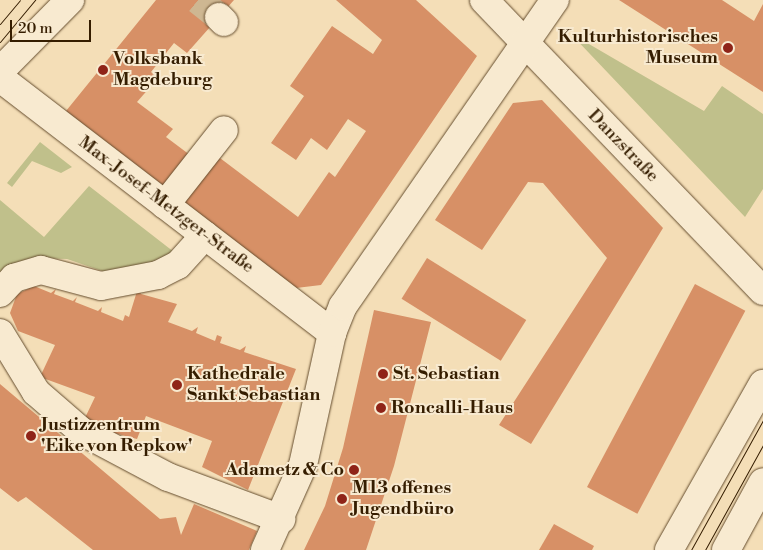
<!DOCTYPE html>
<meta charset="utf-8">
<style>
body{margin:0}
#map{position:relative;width:763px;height:550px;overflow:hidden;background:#f4deb7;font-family:"Libre Bodoni",serif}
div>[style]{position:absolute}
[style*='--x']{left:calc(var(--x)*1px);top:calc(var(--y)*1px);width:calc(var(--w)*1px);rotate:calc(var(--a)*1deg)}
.green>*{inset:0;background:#c0c08b}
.building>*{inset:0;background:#d79066;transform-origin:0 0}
.minor-tunnel>*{height:28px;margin-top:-14px;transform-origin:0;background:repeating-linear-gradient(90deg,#ceb792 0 28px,transparent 0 42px)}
.roads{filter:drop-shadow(0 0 1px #654d2e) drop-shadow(0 0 1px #654d2e)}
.minor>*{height:28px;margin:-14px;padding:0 14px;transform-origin:14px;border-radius:14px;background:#f8ead0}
.tram>*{height:1px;margin:-0.5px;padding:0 0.5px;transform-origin:0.5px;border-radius:0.5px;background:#351d00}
.dots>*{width:14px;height:14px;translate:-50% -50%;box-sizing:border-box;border:2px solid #f8ead0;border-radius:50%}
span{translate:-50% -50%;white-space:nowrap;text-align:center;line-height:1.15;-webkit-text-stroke:4px #f8ead0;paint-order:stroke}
.poi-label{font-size:18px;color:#351d00;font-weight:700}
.right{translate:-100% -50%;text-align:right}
.left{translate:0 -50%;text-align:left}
.street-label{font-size:18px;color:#351d00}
.scale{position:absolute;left:10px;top:20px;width:81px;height:22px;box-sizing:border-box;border:2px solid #351d00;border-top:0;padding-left:6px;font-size:15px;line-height:18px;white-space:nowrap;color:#351d00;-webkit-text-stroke:4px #f8ead0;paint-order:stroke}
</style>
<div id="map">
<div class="green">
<div style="clip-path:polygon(570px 33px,704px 111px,722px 86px,763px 114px,763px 189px,745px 217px)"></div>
<div style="clip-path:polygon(40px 142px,72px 167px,61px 173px,32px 161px,12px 187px,7px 183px)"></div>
<div style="clip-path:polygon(89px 186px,174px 252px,163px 263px,105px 272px,67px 259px,36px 258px,0 276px,0 200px,44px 237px)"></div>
</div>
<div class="building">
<div style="clip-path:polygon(156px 0,234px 0,187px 53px,174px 43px,151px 72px,158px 78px,137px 102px,173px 129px,166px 137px,190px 155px,165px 187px,66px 111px)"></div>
<div style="clip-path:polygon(336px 0,416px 0,477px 56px,321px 285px,296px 288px,182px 200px,216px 155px,298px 217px,329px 172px,335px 177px,366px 131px,348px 119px,327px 150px,311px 138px,296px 160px,271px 143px,304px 96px,290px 86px,332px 26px,373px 54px,382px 40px)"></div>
<div style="clip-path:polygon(619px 0,722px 0,754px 21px,763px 4px,763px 92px)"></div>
<div style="clip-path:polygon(542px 100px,663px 228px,531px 444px,499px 425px,607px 258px,543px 183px,528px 182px,482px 250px,435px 220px,513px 103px)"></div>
<div style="left:427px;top:258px;width:117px;height:48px;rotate:32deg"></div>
<div style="left:695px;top:284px;width:57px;height:230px;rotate:28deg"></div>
<div style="clip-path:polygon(34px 286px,51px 293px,56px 289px,54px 294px,73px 301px,77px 297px,75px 302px,98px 311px,102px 307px,101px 312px,123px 321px,125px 315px,129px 317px,138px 288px,141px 294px,177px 304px,168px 322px,192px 331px,198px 327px,196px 333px,215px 341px,217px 335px,222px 337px,220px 343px,240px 350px,246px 346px,244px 352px,296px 369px,248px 490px,202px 467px,212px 441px,146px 416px,137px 439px,114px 433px,116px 427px,106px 424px,104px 430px,99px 428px,101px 422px,84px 420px,95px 397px,40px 377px,55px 345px,18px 331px,10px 313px,17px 294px)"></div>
<div style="clip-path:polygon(374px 310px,431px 322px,394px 466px,366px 550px,304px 550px,325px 506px,343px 448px)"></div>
<div style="clip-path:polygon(0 384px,160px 519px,176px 517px,181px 535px,194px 504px,257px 531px,249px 550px,93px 550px,26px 497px,18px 502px,0 488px)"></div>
<div style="clip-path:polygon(554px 524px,594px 546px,592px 550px,539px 550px)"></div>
</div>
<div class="minor-tunnel">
<div style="--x:198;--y:0;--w:27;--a:39"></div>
</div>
<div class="roads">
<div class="minor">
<div style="--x:484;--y:0;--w:403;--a:46.2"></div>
<div style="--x:219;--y:17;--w:7;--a:45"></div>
<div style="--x:0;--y:71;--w:100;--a:-45.4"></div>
<div style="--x:0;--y:78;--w:419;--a:37.5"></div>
<div style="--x:165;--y:205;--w:95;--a:-51.8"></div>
<div style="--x:0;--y:293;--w:21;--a:-47"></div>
<div style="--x:14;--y:278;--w:28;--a:-17"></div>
<div style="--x:41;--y:270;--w:62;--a:14.9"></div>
<div style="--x:101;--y:286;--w:58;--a:-10.9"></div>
<div style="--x:158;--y:275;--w:22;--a:-27"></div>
<div style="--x:178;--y:265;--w:40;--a:-48"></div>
<div style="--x:0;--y:333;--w:69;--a:58.6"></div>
<div style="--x:36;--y:392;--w:60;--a:40.9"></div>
<div style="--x:81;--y:431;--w:98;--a:27.9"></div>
<div style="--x:168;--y:477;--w:121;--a:20.4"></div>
<div style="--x:265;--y:550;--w:93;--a:-65.9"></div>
<div style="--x:303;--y:465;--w:135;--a:-77.6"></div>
<div style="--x:332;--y:333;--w:29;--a:-68"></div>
<div style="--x:343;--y:306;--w:372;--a:-55.3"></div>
<div style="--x:669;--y:550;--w:191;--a:-60.5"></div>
<div style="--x:726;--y:550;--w:77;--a:-61.4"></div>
</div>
</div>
<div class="tram">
<div style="--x:0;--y:24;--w:31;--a:-50"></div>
<div style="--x:0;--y:42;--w:55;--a:-50.2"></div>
<div style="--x:691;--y:550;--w:149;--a:-61"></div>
<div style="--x:705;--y:550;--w:120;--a:-61.1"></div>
</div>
<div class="dots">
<div style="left:728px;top:48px;background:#8f2418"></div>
<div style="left:103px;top:70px;background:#8f2418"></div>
<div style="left:383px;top:374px;background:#8f2418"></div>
<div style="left:177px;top:385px;background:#8f2418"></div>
<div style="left:381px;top:408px;background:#8f2418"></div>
<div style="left:31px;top:436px;background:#8f2418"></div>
<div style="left:354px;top:470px;background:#8f2418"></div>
<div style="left:342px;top:499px;background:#8f2418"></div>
</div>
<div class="poi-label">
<span class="right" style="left:718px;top:48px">Kulturhistorisches<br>Museum</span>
<span class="left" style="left:113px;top:70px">Volksbank<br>Magdeburg</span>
<span class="left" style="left:393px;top:374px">St. Sebastian</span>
<span class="left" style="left:187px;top:385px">Kathedrale<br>Sankt Sebastian</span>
<span class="left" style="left:391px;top:408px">Roncalli-Haus</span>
<span class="left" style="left:41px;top:436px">Justizzentrum<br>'Eike von Repkow'</span>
<span class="right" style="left:344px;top:470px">Adametz &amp; Co</span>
<span class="left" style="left:352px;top:499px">M13 offenes<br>Jugendbüro</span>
</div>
<div class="street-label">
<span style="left:623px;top:146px;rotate:46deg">Danzstraße</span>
<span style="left:166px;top:205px;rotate:37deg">Max-Josef-Metzger-Straße</span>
</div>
<div class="scale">20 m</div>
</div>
